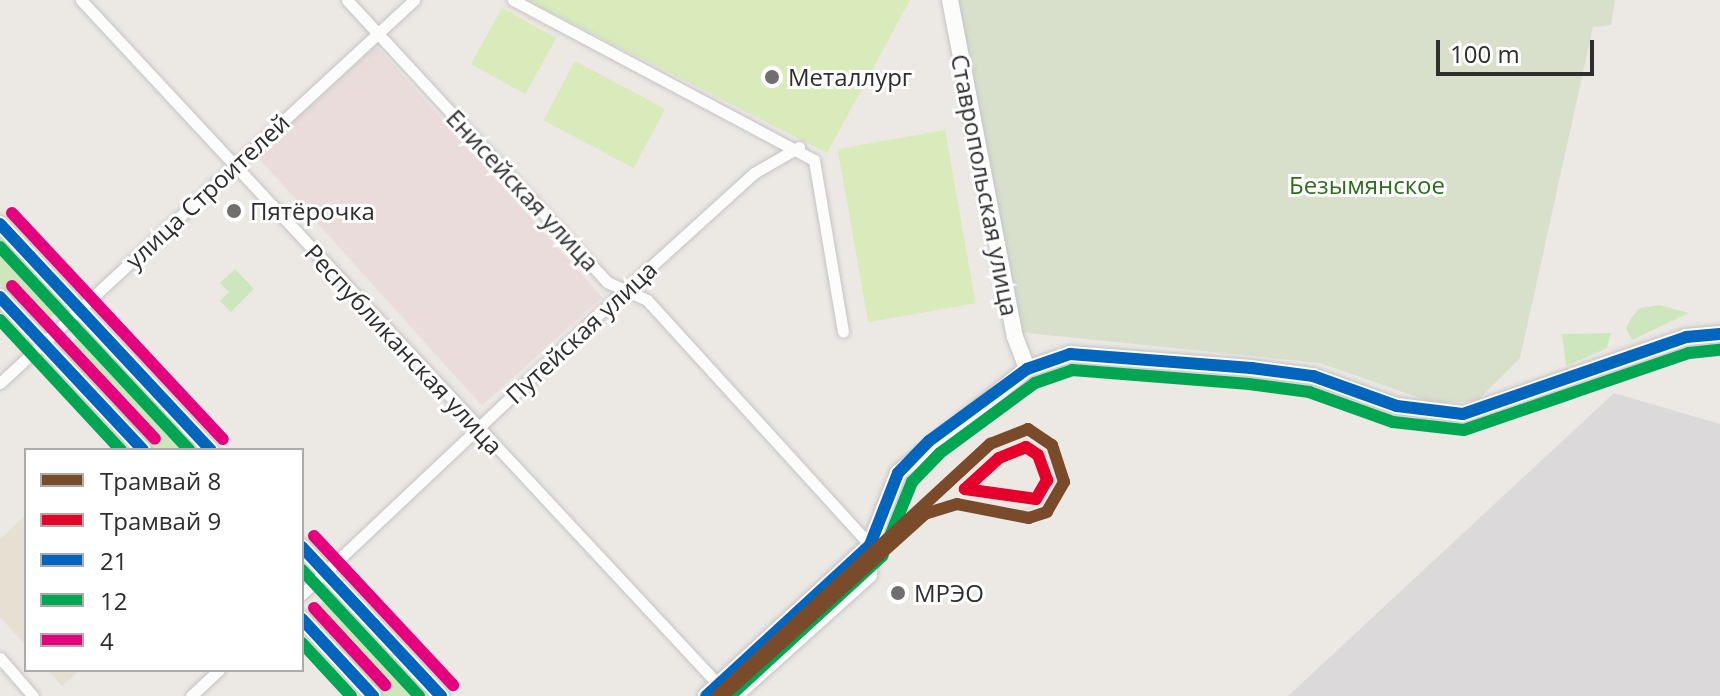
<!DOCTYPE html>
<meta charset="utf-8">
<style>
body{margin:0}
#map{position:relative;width:1720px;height:696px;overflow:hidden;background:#ece8e4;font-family:"Open Sans",sans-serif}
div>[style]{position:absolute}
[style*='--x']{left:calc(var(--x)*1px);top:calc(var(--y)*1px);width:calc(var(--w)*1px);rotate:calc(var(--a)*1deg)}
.industrial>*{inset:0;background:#dcd9db}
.education>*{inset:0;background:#e6e0d3}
.medical>*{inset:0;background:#e9dcdb;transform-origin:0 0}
.green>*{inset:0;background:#cee6be}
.cemetery>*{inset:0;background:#d8e0cc}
.pitch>*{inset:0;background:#d9eabb;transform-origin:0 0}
.roads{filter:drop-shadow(0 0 2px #c5c4c5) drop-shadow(0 0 2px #c5c4c5)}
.street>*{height:11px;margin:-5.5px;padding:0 5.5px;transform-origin:5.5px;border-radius:5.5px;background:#fcfcfb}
.secondary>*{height:16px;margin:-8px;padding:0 8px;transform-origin:8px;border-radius:8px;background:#fcfcfb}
.tram>*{height:2px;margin:-1px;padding:0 1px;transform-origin:1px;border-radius:1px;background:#dfdfe1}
.bus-1>*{height:12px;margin:-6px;padding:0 6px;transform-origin:6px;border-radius:6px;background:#0065bd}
.bus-2>*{height:12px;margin:-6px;padding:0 6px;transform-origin:6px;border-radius:6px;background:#00a651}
.bus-3>*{height:12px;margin:-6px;padding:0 6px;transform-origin:6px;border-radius:6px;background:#e5007d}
.tram-1>*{height:12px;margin:-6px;padding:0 6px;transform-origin:6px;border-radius:6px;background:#7a4b2a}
.tram-2>*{height:12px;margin:-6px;padding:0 6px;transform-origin:6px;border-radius:6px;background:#e4002b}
.dots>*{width:22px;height:22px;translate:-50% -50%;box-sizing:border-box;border:4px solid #fff;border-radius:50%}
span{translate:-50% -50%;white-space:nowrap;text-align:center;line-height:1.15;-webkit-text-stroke:6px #fff;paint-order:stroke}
.poi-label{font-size:24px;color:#2e2e2e}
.left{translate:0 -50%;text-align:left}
.street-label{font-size:24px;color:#2e2e2e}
.park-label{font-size:24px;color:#2c6e1b}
.legend{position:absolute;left:24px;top:448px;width:280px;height:224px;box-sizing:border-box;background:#fff;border:2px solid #ababab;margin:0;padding:10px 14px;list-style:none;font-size:24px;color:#2e2e2e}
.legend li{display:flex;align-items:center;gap:16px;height:40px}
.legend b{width:40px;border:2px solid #ababab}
.scale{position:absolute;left:1436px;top:40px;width:158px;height:36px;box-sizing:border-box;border:4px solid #2e2e2e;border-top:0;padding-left:10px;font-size:24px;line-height:28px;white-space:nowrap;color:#2e2e2e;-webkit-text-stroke:6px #fff;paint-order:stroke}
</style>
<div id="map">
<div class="industrial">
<div style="clip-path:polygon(1614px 393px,1720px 424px,1720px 696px,1288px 696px)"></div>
</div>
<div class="education">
<div style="clip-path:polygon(26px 515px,26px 646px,0 617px,0 539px)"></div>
<div style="clip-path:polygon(47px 670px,80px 670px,62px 686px)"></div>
</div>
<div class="medical">
<div style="left:376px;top:46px;width:338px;height:162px;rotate:48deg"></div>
</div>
<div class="green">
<div style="clip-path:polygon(0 232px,67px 303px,41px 327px,0 284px)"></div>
<div style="clip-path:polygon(235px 269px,254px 289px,231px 312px,220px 301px,229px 292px,220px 283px)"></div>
<div style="clip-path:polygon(1659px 305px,1689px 313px,1632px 340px,1626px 329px,1631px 318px,1640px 308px)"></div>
<div style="clip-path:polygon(87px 328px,201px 450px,151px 450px,61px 353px)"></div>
<div style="clip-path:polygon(1611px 333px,1607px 348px,1566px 366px,1562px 334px)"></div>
<div style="clip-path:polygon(334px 591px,433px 696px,376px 696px,304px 619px)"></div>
</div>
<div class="cemetery">
<div style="clip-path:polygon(957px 0,1615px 0,1611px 25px,1593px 27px,1520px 358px,1477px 401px,1434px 403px,1320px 363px,1017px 332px)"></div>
</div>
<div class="pitch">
<div style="clip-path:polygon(527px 0,910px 0,827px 153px)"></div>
<div style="left:502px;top:8px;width:62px;height:64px;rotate:29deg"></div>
<div style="left:575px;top:61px;width:102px;height:67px;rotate:28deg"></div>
<div style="left:945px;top:130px;width:176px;height:109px;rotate:80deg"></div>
</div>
<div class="roads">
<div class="street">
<div style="--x:81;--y:0;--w:951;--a:47.05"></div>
<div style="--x:347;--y:0;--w:384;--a:47.3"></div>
<div style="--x:607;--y:282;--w:44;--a:24.2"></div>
<div style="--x:647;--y:300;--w:331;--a:47.7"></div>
<div style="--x:513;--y:0;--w:341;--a:28"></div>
<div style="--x:814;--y:160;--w:174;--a:80.4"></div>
<div style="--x:0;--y:383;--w:564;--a:-42.77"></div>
<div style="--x:302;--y:594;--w:444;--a:-43.3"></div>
<div style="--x:625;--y:290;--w:174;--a:-42.2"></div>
<div style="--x:754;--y:173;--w:52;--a:-30"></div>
<div style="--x:0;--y:658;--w:50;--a:49"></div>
<div style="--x:191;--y:696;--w:38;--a:-43"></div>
</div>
<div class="secondary">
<div style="--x:950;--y:0;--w:343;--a:79.1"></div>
<div style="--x:1015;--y:337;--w:34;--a:69"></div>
<div style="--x:0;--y:224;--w:309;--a:47"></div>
<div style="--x:0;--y:297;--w:209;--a:46.9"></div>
<div style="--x:302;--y:547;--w:204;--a:47"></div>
<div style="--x:302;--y:619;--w:105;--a:47.3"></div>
<div style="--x:706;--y:696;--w:223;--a:-42.6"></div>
<div style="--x:734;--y:696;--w:181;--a:-41.9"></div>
<div style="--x:869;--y:575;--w:30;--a:-88"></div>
<div style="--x:870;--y:545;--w:77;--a:-68.7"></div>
<div style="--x:898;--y:473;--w:166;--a:-38.9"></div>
<div style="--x:1027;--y:369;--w:46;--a:-19.2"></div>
<div style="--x:1070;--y:354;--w:182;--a:4.4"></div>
<div style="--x:1251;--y:368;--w:63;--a:7.4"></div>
<div style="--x:1313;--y:376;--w:89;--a:19.7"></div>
<div style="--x:1397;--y:406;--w:66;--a:6.9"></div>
<div style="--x:1463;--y:414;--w:236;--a:-19"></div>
<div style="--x:1686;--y:337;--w:34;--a:-5"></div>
</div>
</div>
<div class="tram">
<div style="--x:916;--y:512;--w:117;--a:-39.4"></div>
<div style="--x:1006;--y:438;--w:20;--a:-11"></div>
<div style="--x:1026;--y:434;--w:26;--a:29"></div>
<div style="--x:1049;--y:447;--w:27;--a:68"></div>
<div style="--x:1059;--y:472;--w:36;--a:118"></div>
<div style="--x:1042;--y:504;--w:33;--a:162"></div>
</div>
<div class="bus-1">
<div style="--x:0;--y:224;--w:309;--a:47"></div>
<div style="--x:0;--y:297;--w:209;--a:46.9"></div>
<div style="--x:302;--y:547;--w:204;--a:47"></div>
<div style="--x:302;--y:619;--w:105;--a:47.3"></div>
<div style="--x:706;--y:696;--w:223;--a:-42.6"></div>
<div style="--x:870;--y:545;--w:77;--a:-68.7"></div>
<div style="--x:898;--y:473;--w:45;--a:-45.9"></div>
<div style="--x:929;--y:441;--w:122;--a:-36.3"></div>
<div style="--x:1027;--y:369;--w:46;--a:-19.2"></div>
<div style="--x:1070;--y:354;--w:182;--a:4.4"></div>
<div style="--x:1251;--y:368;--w:63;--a:7.4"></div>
<div style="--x:1313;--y:376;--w:89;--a:19.7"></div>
<div style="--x:1397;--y:406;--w:66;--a:6.9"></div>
<div style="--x:1463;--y:414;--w:236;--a:-19"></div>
<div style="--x:1686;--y:337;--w:34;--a:-5"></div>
</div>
<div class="bus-2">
<div style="--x:0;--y:247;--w:277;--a:47"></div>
<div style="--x:0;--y:320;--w:178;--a:47.1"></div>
<div style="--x:302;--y:570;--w:172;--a:47.1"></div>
<div style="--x:302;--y:643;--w:72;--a:47.2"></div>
<div style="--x:730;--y:696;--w:207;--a:-42.6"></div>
<div style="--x:882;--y:556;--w:80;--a:-67.9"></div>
<div style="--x:912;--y:482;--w:40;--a:-46"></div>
<div style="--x:940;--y:453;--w:118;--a:-36.4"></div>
<div style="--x:1035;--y:383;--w:39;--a:-19"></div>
<div style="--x:1072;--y:370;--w:178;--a:4.5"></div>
<div style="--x:1249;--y:384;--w:61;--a:7.6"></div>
<div style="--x:1309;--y:392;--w:89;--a:19.7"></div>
<div style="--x:1393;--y:422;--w:71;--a:6.4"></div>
<div style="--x:1464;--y:430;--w:238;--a:-18.9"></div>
<div style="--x:1689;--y:353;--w:31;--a:-6"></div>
</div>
<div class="bus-3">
<div style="--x:12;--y:213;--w:309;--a:47"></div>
<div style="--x:12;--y:286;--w:209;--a:46.9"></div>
<div style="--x:314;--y:536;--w:204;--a:47"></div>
<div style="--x:314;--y:608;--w:105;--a:47.3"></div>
</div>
<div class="tram-1">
<div style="--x:717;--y:696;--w:372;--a:-42.7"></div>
<div style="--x:990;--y:444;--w:41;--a:-21.5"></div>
<div style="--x:1028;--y:429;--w:29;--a:34"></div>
<div style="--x:1052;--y:445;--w:39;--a:72"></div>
<div style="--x:1064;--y:482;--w:34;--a:120"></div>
<div style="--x:1047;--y:512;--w:19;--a:162"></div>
<div style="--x:1029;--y:518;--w:73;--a:-169"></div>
<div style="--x:957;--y:504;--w:34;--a:163"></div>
<div style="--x:925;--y:514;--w:272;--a:138"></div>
</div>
<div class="tram-2">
<div style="--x:1026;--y:447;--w:14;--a:34"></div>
<div style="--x:1038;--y:455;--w:27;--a:70"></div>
<div style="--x:1047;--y:480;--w:22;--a:120"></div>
<div style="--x:1036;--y:499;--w:72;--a:-172"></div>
<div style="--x:965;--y:489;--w:46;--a:-42.4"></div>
<div style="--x:999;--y:458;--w:29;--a:-22"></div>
</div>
<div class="dots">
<div style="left:772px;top:77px;background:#706f6e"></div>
<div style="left:234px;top:211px;background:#706f6e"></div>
<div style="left:898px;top:593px;background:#706f6e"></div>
</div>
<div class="poi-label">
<span class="left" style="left:788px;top:77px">Металлург</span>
<span class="left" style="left:250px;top:211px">Пятёрочка</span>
<span class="left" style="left:914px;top:593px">МРЭО</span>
</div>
<div class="street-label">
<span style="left:985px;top:185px;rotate:79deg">Ставропольская улица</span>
<span style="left:523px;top:190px;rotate:47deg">Енисейская улица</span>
<span style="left:207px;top:191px;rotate:-43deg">улица Строителей</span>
<span style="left:581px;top:332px;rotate:-43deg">Путейская улица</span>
<span style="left:404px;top:349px;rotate:47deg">Республиканская улица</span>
</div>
<div class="park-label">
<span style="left:1367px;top:185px">Безымянское</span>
</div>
<ul class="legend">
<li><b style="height:10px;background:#7a4b2a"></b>Трамвай 8</li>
<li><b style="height:10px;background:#e4002b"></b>Трамвай 9</li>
<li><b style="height:10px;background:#0065bd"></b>21</li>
<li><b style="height:10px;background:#00a651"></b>12</li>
<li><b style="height:10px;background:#e5007d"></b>4</li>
</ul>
<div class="scale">100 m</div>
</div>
